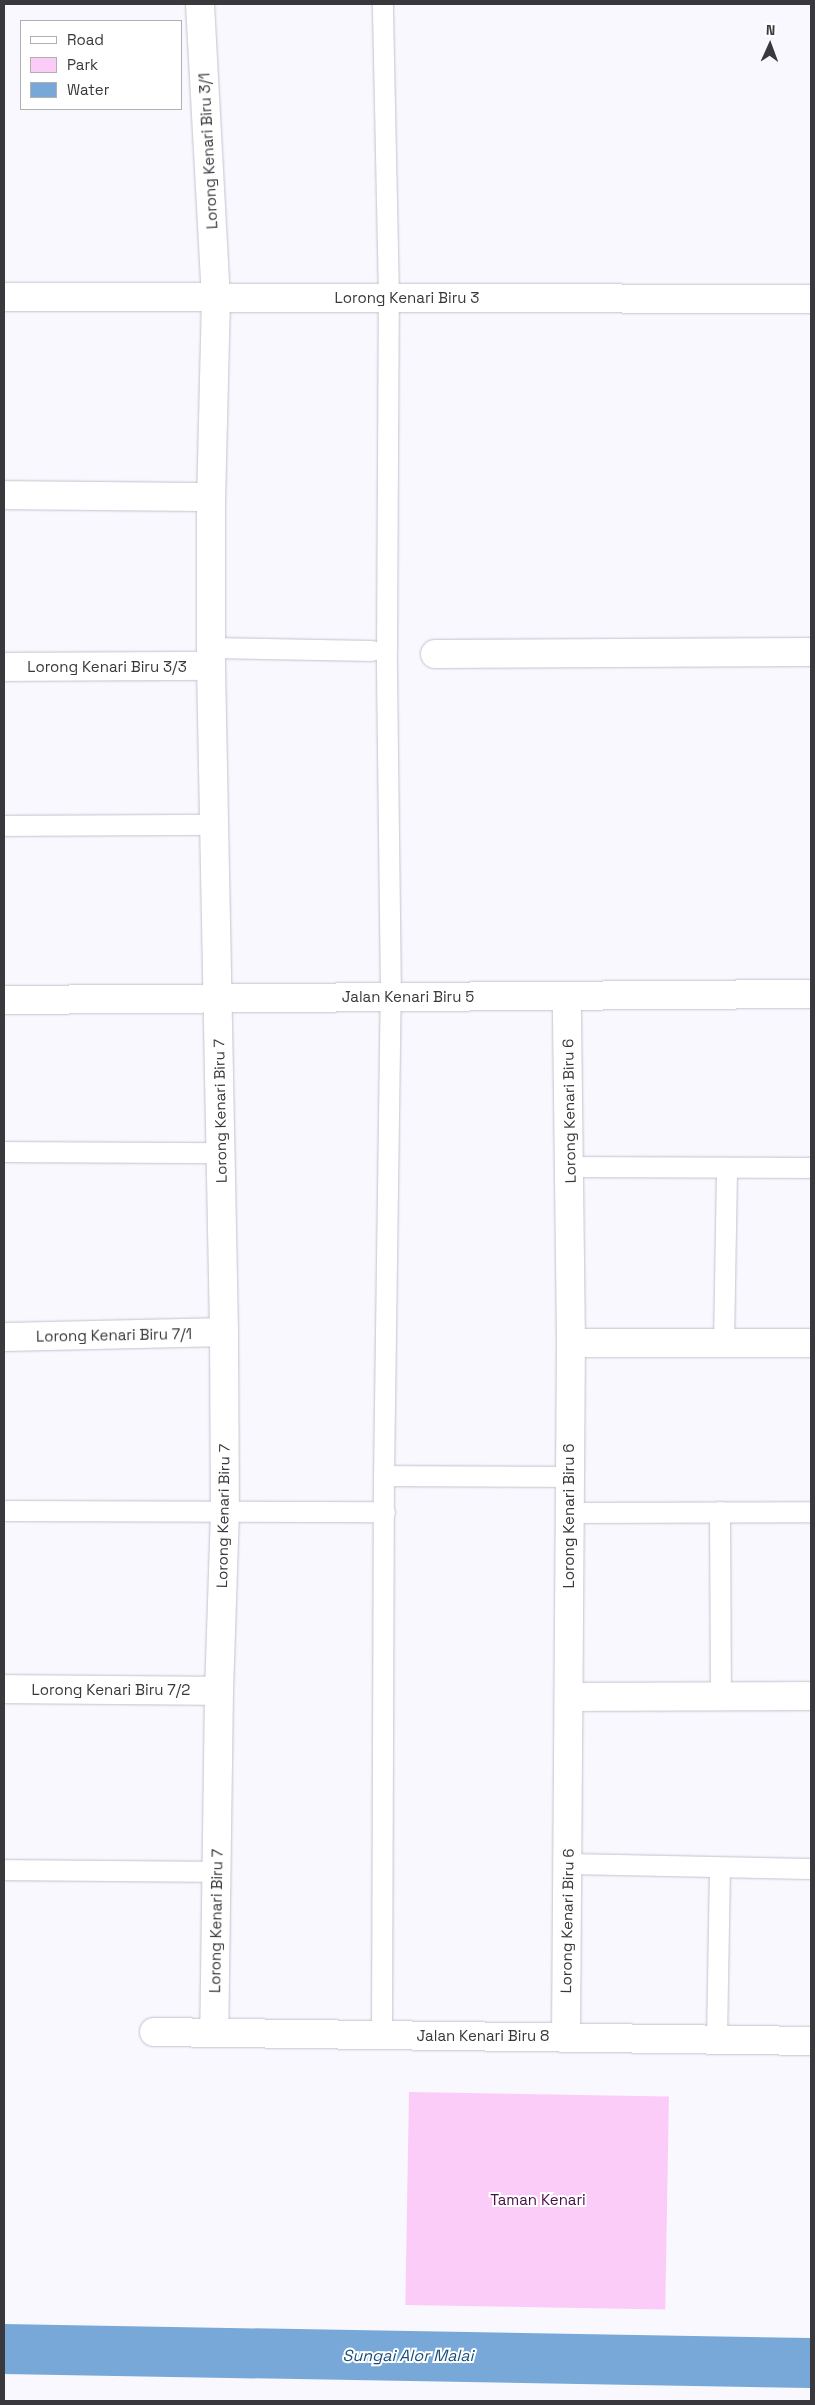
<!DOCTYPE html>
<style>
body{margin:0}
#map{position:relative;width:815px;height:2405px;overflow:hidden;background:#f9f8ff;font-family:"Space Grotesk",sans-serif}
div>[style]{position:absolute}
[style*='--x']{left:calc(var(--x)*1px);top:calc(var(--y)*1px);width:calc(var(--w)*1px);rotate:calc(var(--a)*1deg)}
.green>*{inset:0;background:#fcccf8;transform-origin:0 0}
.water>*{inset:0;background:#78a8d7;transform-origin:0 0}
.roads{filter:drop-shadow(0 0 1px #c3c2cd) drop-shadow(0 0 1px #c3c2cd)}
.service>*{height:20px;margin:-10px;padding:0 10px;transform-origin:10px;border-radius:10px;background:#fff}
.minor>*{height:28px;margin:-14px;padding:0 14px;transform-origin:14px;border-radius:14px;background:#fff}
span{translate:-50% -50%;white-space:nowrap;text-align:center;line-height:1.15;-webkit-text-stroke:4px #fff;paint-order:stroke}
.street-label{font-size:15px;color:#39393d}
.park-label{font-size:15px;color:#490c47}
.water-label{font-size:16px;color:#1a4e7b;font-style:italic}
.frame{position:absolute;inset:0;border:5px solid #39393d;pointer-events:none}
.legend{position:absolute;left:20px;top:20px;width:162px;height:90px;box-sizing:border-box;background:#fff;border:1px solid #b0b0b1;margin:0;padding:6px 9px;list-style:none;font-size:15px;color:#39393d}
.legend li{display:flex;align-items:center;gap:10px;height:25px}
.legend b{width:25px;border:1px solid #b0b0b1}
.north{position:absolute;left:745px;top:20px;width:50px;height:50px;-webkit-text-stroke:4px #fff;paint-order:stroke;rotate:2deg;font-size:14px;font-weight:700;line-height:20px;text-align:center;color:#39393d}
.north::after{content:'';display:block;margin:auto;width:18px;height:22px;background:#39393d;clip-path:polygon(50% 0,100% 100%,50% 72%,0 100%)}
</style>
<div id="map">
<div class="green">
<div style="left:409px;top:2092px;width:260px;height:213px;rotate:1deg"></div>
</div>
<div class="water">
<div style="left:4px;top:2324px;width:807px;height:50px;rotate:1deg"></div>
</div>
<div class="roads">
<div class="service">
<div style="--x:212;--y:648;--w:160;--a:1.1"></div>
<div style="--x:4;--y:826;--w:210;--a:-0.3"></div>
<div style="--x:4;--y:1152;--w:217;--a:0.3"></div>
<div style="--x:570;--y:1167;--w:241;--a:0.2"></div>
<div style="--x:724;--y:1343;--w:175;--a:-89"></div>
<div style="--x:384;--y:1476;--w:185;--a:0.3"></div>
<div style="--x:4;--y:1511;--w:381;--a:0.2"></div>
<div style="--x:720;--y:1512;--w:183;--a:89.7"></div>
<div style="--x:568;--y:1513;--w:243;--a:-0.2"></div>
<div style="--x:568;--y:1864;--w:243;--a:1.2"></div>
<div style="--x:4;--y:1870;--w:213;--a:0.5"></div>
<div style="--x:382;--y:2035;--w:559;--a:-89.8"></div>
<div style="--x:384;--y:1476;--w:478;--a:-89.2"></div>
<div style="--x:391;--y:998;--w:347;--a:-90.7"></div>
<div style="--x:387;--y:651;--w:353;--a:-89.7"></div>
<div style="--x:389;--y:298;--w:294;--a:-91.2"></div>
<div style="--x:717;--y:2040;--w:172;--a:-89"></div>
</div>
<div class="minor">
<div style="--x:200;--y:4;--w:294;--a:86.9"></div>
<div style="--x:216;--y:298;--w:199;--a:91.4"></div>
<div style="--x:211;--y:497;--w:169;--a:90"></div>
<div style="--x:211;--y:666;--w:666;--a:88.88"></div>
<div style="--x:224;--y:1332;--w:179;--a:89.7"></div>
<div style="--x:225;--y:1511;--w:180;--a:91.9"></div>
<div style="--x:219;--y:1691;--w:342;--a:90.8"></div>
<div style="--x:4;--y:297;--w:807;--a:0.14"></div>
<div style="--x:4;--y:495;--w:207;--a:0.6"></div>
<div style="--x:435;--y:654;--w:376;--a:-0.3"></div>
<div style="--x:4;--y:667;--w:207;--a:-0.3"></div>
<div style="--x:4;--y:1000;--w:807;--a:-0.43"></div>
<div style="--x:4;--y:1337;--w:220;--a:-1.3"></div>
<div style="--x:571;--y:1343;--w:240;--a:0"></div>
<div style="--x:4;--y:1689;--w:215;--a:0.5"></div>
<div style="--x:570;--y:1697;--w:241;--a:-0.2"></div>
<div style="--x:154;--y:2032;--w:657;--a:0.78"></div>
<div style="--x:566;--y:2037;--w:694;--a:-89.59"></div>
<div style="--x:571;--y:1343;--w:347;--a:-90.7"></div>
</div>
</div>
<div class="street-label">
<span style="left:208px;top:151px;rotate:-93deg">Lorong Kenari Biru 3/1</span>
<span style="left:407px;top:298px">Lorong Kenari Biru 3</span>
<span style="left:107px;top:667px">Lorong Kenari Biru 3/3</span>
<span style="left:408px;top:997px">Jalan Kenari Biru 5</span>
<span style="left:220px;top:1111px;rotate:-91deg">Lorong Kenari Biru 7</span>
<span style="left:569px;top:1111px;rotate:-91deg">Lorong Kenari Biru 6</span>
<span style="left:114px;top:1335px;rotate:-1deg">Lorong Kenari Biru 7/1</span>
<span style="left:223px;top:1516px;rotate:-89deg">Lorong Kenari Biru 7</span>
<span style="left:569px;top:1516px;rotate:-90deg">Lorong Kenari Biru 6</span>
<span style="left:111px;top:1690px">Lorong Kenari Biru 7/2</span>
<span style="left:216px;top:1921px;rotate:-89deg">Lorong Kenari Biru 7</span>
<span style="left:567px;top:1921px;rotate:-89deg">Lorong Kenari Biru 6</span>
<span style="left:483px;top:2036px">Jalan Kenari Biru 8</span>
</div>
<div class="park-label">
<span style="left:538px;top:2200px">Taman Kenari</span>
</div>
<div class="water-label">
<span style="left:408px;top:2356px">Sungai Alor Malai</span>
</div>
<div class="frame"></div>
<ul class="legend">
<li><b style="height:6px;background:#fff"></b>Road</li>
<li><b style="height:14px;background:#fcccf8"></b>Park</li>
<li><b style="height:14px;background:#78a8d7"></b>Water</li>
</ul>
<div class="north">N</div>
</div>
